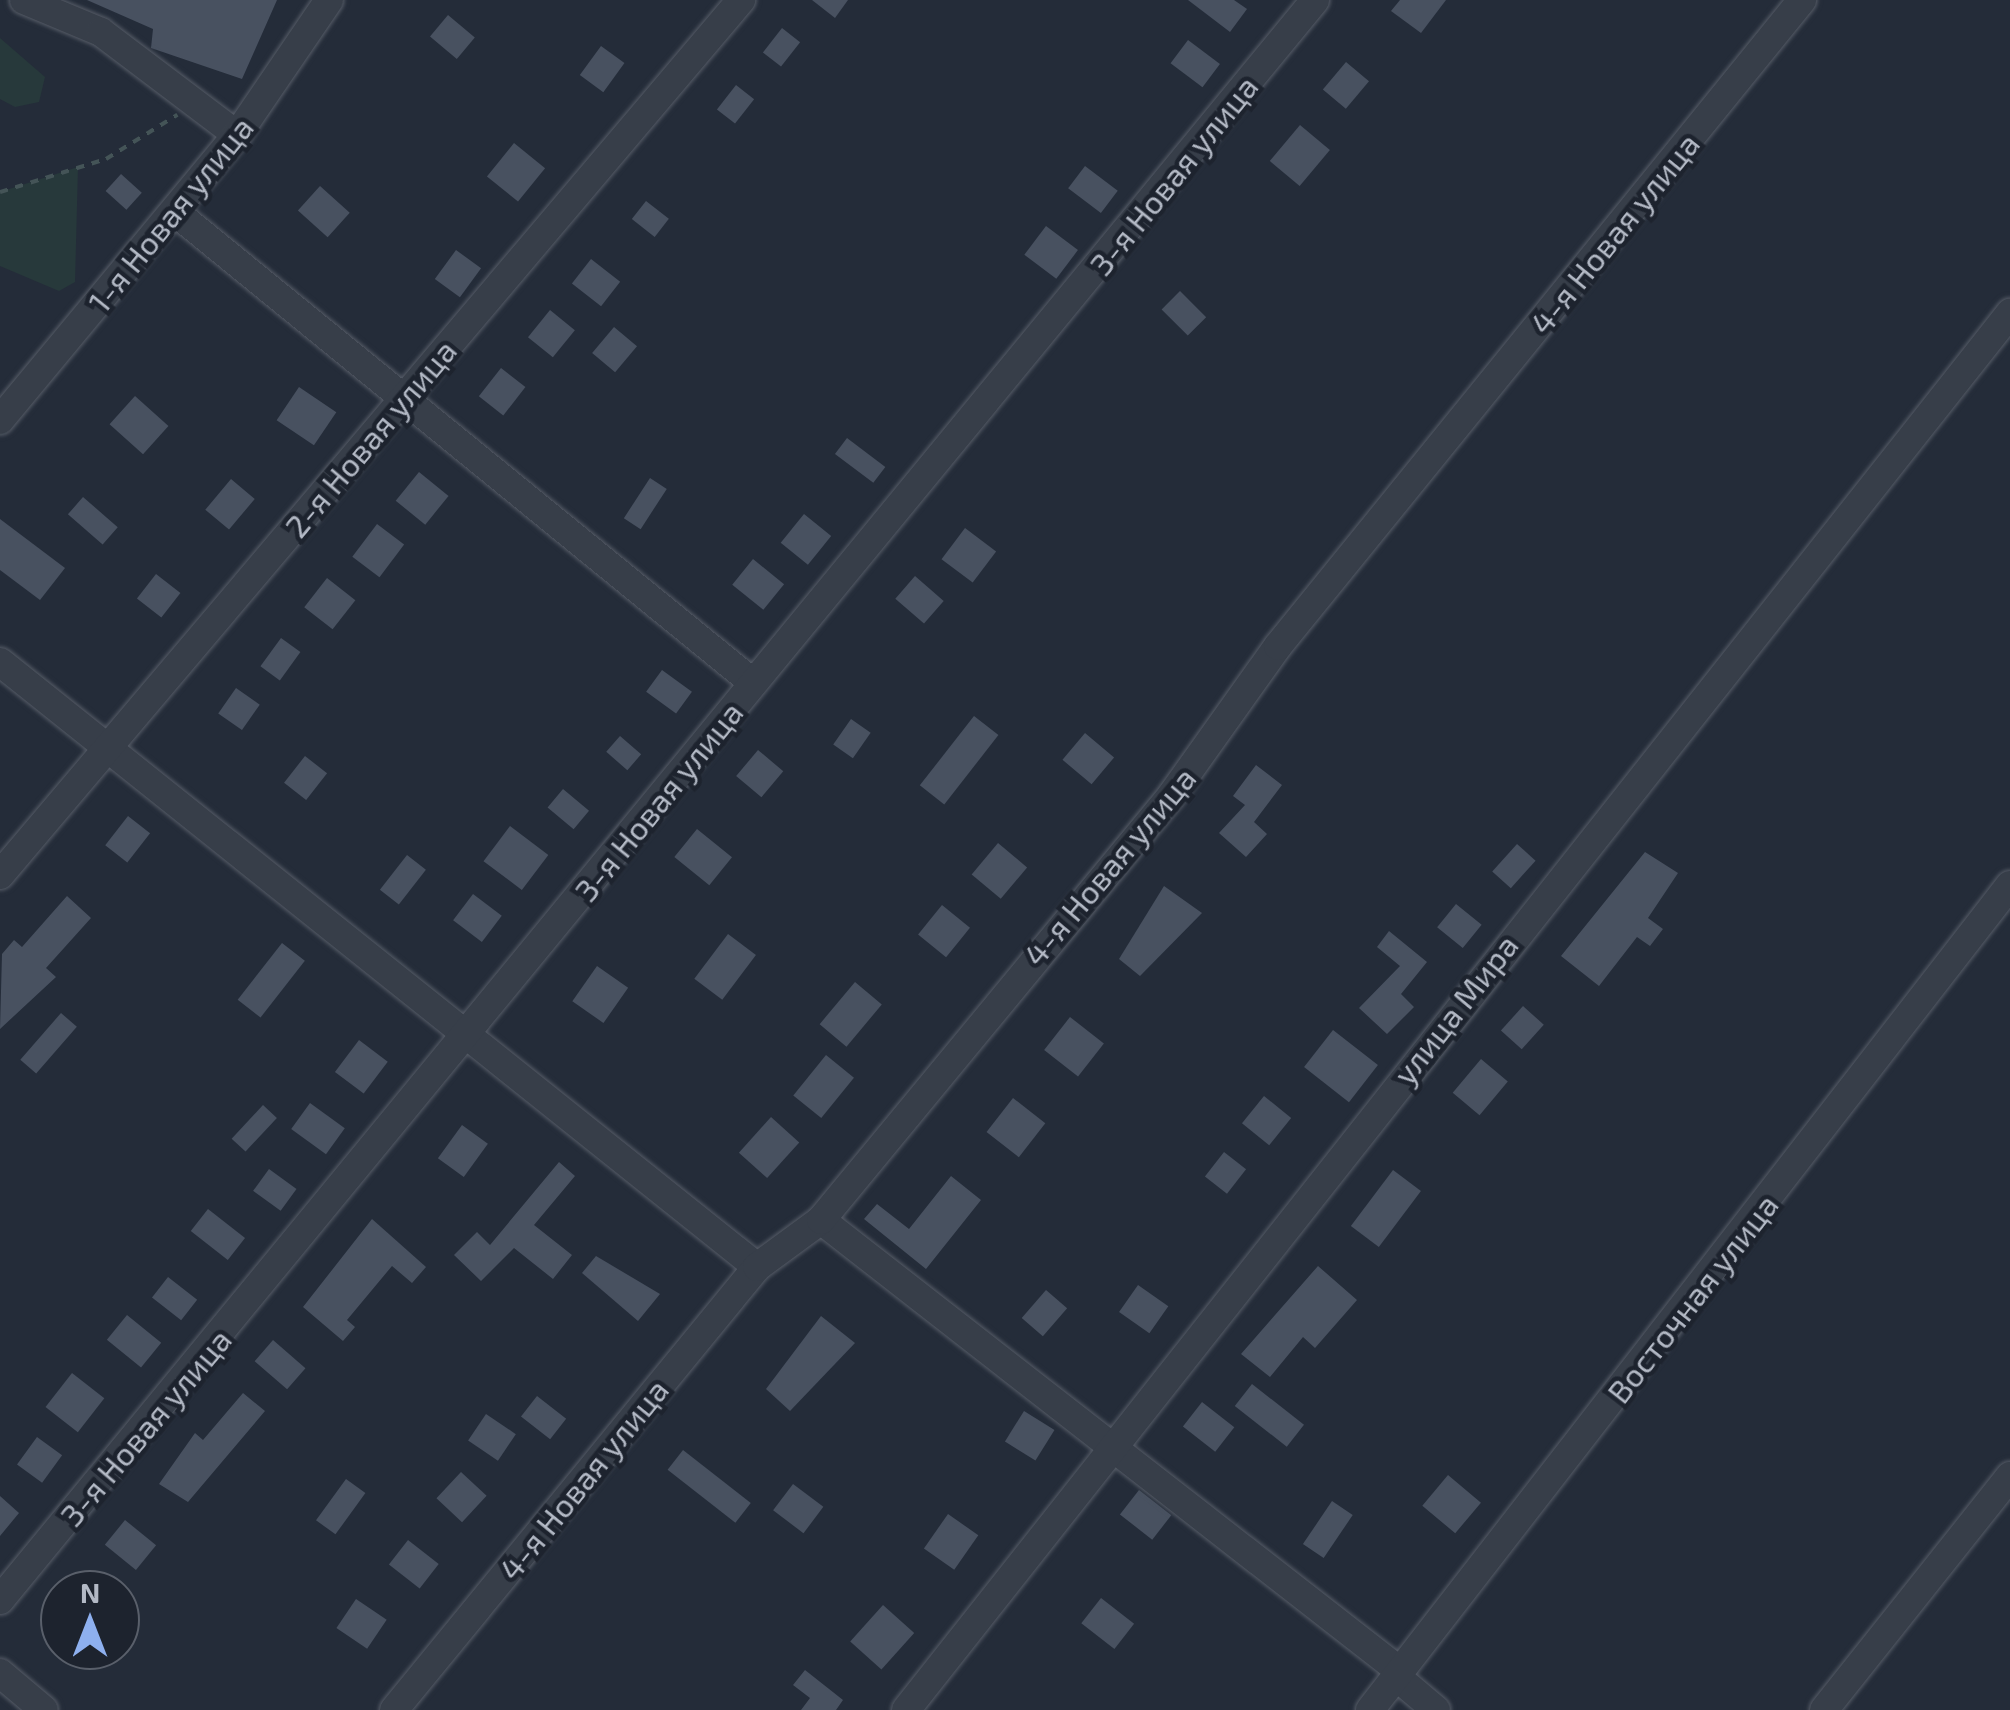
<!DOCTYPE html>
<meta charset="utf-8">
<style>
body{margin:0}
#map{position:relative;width:2010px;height:1710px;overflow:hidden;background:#242c39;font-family:"Exo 2",sans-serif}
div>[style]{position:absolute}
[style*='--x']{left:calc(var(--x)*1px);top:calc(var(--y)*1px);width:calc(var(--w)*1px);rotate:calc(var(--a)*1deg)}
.green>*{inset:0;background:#27393b}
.building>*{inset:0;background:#485160;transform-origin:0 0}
.path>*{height:4px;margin-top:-2px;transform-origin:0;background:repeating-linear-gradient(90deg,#445457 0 8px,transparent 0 16px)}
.roads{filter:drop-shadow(0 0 2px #565c67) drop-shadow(0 0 2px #565c67)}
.minor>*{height:28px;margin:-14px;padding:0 14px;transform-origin:14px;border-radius:14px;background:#373e49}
span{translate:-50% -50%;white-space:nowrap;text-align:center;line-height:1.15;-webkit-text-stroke:9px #1d232e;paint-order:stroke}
.street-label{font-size:32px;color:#b3b9c5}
.north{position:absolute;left:40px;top:1570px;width:100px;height:100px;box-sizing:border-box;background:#1d232e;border:2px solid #595f6a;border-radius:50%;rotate:0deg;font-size:28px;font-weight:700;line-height:40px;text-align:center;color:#b3b9c5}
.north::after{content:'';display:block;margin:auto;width:35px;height:45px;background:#8eb0ef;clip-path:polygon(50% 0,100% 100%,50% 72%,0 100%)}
</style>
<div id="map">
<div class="green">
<div style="clip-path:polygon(0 38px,45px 77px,39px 102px,15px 107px,0 99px)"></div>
<div style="clip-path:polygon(78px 167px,75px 282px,59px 291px,0 266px,0 192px)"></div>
</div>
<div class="building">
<div style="clip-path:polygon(87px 0,277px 0,242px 79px,151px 48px,153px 29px)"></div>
<div style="clip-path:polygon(812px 0,848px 0,835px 18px)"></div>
<div style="clip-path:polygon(1188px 0,1234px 0,1247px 9px,1230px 32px)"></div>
<div style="clip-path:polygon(1400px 0,1446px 0,1421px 33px,1391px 11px)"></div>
<div style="left:448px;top:15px;width:35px;height:28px;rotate:40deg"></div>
<div style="left:782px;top:28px;width:23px;height:31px;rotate:38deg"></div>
<div style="left:1188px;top:40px;width:40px;height:29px;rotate:37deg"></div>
<div style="left:601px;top:46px;width:29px;height:36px;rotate:36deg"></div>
<div style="left:1346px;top:62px;width:30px;height:36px;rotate:40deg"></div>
<div style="left:736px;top:85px;width:23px;height:31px;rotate:38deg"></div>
<div style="left:1300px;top:125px;width:39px;height:47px;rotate:40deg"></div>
<div style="left:514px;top:143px;width:40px;height:43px;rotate:39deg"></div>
<div style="left:1085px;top:166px;width:41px;height:28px;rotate:37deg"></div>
<div style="left:121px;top:174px;width:28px;height:23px;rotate:42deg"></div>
<div style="left:320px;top:186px;width:40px;height:33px;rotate:42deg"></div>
<div style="left:646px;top:201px;width:29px;height:23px;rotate:38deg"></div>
<div style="left:1046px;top:226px;width:40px;height:36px;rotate:37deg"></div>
<div style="left:456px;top:250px;width:31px;height:36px;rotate:36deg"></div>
<div style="left:591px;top:259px;width:37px;height:31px;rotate:38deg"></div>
<div style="left:1180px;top:291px;width:37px;height:26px;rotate:45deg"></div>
<div style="left:550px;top:310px;width:32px;height:35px;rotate:39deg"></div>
<div style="left:614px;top:327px;width:30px;height:34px;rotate:40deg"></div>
<div style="left:501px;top:368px;width:31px;height:36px;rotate:38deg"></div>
<div style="left:299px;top:387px;width:45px;height:40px;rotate:34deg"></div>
<div style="left:135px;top:396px;width:45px;height:38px;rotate:42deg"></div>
<div style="left:847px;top:438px;width:48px;height:20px;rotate:37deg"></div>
<div style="left:419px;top:472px;width:38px;height:37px;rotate:39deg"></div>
<div style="left:650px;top:478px;width:20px;height:48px;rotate:33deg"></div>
<div style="left:231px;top:479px;width:31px;height:40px;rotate:40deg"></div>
<div style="left:83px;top:497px;width:46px;height:23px;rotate:41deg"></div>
<div style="left:804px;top:514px;width:35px;height:37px;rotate:39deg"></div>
<div style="clip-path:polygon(0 519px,65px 568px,40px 600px,0 570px)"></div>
<div style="left:377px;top:524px;width:34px;height:41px;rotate:37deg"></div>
<div style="left:965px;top:528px;width:39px;height:39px;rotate:37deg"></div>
<div style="left:753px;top:559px;width:40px;height:33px;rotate:39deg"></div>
<div style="left:156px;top:574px;width:31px;height:31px;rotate:38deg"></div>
<div style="left:915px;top:576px;width:38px;height:30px;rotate:41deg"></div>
<div style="left:327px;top:578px;width:36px;height:37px;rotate:38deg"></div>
<div style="left:281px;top:638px;width:24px;height:35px;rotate:36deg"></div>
<div style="left:662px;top:670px;width:37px;height:27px;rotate:36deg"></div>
<div style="left:236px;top:688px;width:29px;height:31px;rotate:35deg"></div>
<div style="left:974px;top:716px;width:31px;height:88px;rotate:38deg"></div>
<div style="left:851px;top:719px;width:24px;height:31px;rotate:35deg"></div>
<div style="left:1085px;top:733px;width:38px;height:35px;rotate:40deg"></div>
<div style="left:620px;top:736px;width:28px;height:21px;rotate:41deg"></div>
<div style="left:758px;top:750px;width:33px;height:34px;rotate:40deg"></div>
<div style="left:305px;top:756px;width:28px;height:34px;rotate:38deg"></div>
<div style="clip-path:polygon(1256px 765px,1282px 785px,1254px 822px,1267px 834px,1246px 857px,1219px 833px,1245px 805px,1233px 796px)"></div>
<div style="left:563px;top:789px;width:34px;height:24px;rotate:40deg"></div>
<div style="left:128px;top:816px;width:28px;height:37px;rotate:38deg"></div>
<div style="left:510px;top:826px;width:48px;height:44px;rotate:37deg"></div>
<div style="left:697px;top:829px;width:45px;height:36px;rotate:39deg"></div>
<div style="left:998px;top:843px;width:38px;height:41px;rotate:40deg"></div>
<div style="left:1517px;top:844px;width:25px;height:37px;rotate:42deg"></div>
<div style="clip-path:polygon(1645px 852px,1678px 873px,1648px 918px,1663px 929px,1650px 946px,1637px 937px,1599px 986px,1561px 956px)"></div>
<div style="left:407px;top:855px;width:24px;height:44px;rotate:38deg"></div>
<div style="clip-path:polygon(1164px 886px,1202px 913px,1140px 976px,1119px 959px)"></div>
<div style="left:473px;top:894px;width:36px;height:33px;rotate:37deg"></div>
<div style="clip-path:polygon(67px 896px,91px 918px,46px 968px,56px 977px,0 1029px,2px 954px,14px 940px,22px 947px)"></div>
<div style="left:1456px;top:904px;width:33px;height:30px;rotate:39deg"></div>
<div style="left:942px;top:905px;width:36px;height:38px;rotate:39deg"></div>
<div style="clip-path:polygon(1389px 931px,1427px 962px,1401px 994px,1414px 1007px,1387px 1034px,1359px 1008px,1400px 966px,1377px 947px)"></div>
<div style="left:728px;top:934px;width:35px;height:56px;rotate:37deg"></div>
<div style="left:282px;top:943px;width:29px;height:72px;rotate:38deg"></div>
<div style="left:597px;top:966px;width:38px;height:43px;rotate:35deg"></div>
<div style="left:855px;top:982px;width:35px;height:55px;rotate:40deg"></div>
<div style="left:1523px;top:1006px;width:28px;height:33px;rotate:42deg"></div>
<div style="left:61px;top:1013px;width:21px;height:62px;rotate:41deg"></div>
<div style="left:1070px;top:1017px;width:43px;height:42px;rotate:38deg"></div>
<div style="left:1333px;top:1030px;width:57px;height:47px;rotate:38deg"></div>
<div style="left:359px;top:1040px;width:36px;height:40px;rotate:37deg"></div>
<div style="left:826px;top:1055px;width:36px;height:52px;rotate:39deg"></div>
<div style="left:1481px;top:1059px;width:35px;height:44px;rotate:40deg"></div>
<div style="left:1264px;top:1096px;width:35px;height:35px;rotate:39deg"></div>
<div style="left:1013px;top:1098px;width:41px;height:43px;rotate:38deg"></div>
<div style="left:310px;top:1103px;width:43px;height:32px;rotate:36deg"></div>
<div style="left:263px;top:1105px;width:19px;height:46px;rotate:43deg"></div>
<div style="left:771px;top:1117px;width:38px;height:48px;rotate:42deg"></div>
<div style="left:462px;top:1125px;width:32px;height:41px;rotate:36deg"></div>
<div style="left:1224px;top:1152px;width:28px;height:31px;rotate:38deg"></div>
<div style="clip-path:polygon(559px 1162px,575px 1176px,534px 1225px,572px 1255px,553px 1279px,514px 1248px,481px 1281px,454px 1255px,477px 1232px,490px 1245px)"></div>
<div style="left:269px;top:1169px;width:34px;height:27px;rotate:36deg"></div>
<div style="left:1393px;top:1170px;width:35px;height:70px;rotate:37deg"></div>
<div style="clip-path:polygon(951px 1176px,981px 1200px,926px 1269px,864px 1219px,877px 1204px,909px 1229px)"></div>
<div style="left:208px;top:1209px;width:47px;height:28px;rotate:38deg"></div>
<div style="clip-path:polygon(372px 1219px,426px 1267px,412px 1283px,392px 1266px,347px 1320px,355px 1327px,343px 1341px,303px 1307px)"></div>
<div style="clip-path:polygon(596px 1256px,660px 1294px,638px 1321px,582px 1273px)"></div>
<div style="clip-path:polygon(1318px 1266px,1357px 1300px,1315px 1348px,1303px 1337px,1270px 1377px,1241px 1354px)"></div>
<div style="left:168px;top:1277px;width:37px;height:26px;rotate:38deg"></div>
<div style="left:1138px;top:1285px;width:37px;height:33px;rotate:35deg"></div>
<div style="left:1046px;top:1290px;width:28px;height:37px;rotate:41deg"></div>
<div style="left:127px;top:1315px;width:44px;height:32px;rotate:39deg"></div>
<div style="clip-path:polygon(821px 1316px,855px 1343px,790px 1411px,766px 1389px)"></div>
<div style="left:273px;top:1340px;width:43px;height:28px;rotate:41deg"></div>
<div style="left:72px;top:1373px;width:41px;height:43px;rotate:38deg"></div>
<div style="left:1252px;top:1384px;width:66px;height:28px;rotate:38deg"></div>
<div style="clip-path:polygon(243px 1393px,265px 1411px,188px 1502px,159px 1484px,195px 1433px,203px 1440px)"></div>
<div style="left:537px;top:1396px;width:37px;height:26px;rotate:38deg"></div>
<div style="left:1202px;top:1402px;width:41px;height:31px;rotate:38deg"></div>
<div style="left:1024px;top:1411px;width:36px;height:36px;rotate:32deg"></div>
<div style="left:486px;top:1414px;width:36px;height:32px;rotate:34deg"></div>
<div style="left:37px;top:1437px;width:31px;height:34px;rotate:36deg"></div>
<div style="left:683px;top:1450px;width:86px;height:25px;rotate:38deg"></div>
<div style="left:461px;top:1472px;width:35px;height:36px;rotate:43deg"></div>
<div style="left:1448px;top:1475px;width:43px;height:40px;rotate:40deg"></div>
<div style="left:346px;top:1479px;width:24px;height:51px;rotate:36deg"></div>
<div style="left:793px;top:1484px;width:38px;height:33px;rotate:37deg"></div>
<div style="left:1139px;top:1490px;width:41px;height:31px;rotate:38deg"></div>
<div style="clip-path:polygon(0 1496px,19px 1513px,0 1536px)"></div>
<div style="left:1332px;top:1501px;width:25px;height:52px;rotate:34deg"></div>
<div style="left:948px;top:1514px;width:37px;height:42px;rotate:35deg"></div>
<div style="left:125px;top:1520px;width:40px;height:32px;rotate:39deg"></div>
<div style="left:408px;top:1540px;width:39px;height:31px;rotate:38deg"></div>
<div style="clip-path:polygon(91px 1572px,114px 1590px,77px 1590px)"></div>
<div style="left:1101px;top:1598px;width:42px;height:32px;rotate:38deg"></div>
<div style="left:356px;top:1599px;width:37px;height:35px;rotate:34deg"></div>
<div style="left:883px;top:1605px;width:42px;height:49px;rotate:42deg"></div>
<div style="clip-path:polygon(805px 1670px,843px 1700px,836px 1710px,801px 1710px,810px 1698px,793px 1685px)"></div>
</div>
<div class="path">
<div style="--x:0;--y:192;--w:111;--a:-17.3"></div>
<div style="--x:106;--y:159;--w:84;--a:-31.8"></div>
</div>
<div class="roads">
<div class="minor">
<div style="--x:24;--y:0;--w:83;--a:22.6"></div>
<div style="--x:101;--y:32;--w:171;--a:37.1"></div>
<div style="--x:175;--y:212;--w:744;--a:39.16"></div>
<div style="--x:0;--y:420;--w:371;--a:-50.3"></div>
<div style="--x:237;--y:135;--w:163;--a:-55.7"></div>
<div style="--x:0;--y:662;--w:969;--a:38.63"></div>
<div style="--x:0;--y:875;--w:1147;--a:-49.74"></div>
<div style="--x:821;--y:1220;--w:735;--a:37.93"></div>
<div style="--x:0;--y:1600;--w:2071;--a:-50.58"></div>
<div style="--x:0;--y:1673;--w:57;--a:40.1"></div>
<div style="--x:1397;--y:1677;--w:51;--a:40.2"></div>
<div style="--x:394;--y:1710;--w:573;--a:-50.67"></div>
<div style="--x:757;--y:1267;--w:79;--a:-36.3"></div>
<div style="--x:821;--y:1220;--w:550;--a:-50.46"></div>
<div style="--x:1171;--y:796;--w:184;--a:-54.5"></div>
<div style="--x:1278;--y:646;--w:832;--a:-50.95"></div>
<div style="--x:906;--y:1710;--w:1781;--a:-51.68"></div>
<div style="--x:1370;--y:1710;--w:1044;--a:-52.2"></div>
<div style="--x:1824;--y:1710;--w:299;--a:-51.5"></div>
</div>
</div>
<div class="street-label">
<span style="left:1173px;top:175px;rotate:-51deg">3-я Новая улица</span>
<span style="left:170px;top:214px;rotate:-51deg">1-я Новая улица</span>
<span style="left:1614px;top:233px;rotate:-51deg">4-я Новая улица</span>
<span style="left:370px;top:438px;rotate:-50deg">2-я Новая улица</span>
<span style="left:658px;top:801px;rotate:-51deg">3-я Новая улица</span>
<span style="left:1109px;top:866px;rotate:-50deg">4-я Новая улица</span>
<span style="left:1455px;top:1009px;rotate:-52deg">улица Мира</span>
<span style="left:1692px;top:1298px;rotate:-52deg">Восточная улица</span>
<span style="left:145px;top:1427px;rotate:-50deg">3-я Новая улица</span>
<span style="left:583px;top:1479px;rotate:-51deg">4-я Новая улица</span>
</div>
<div class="north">N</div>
</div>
